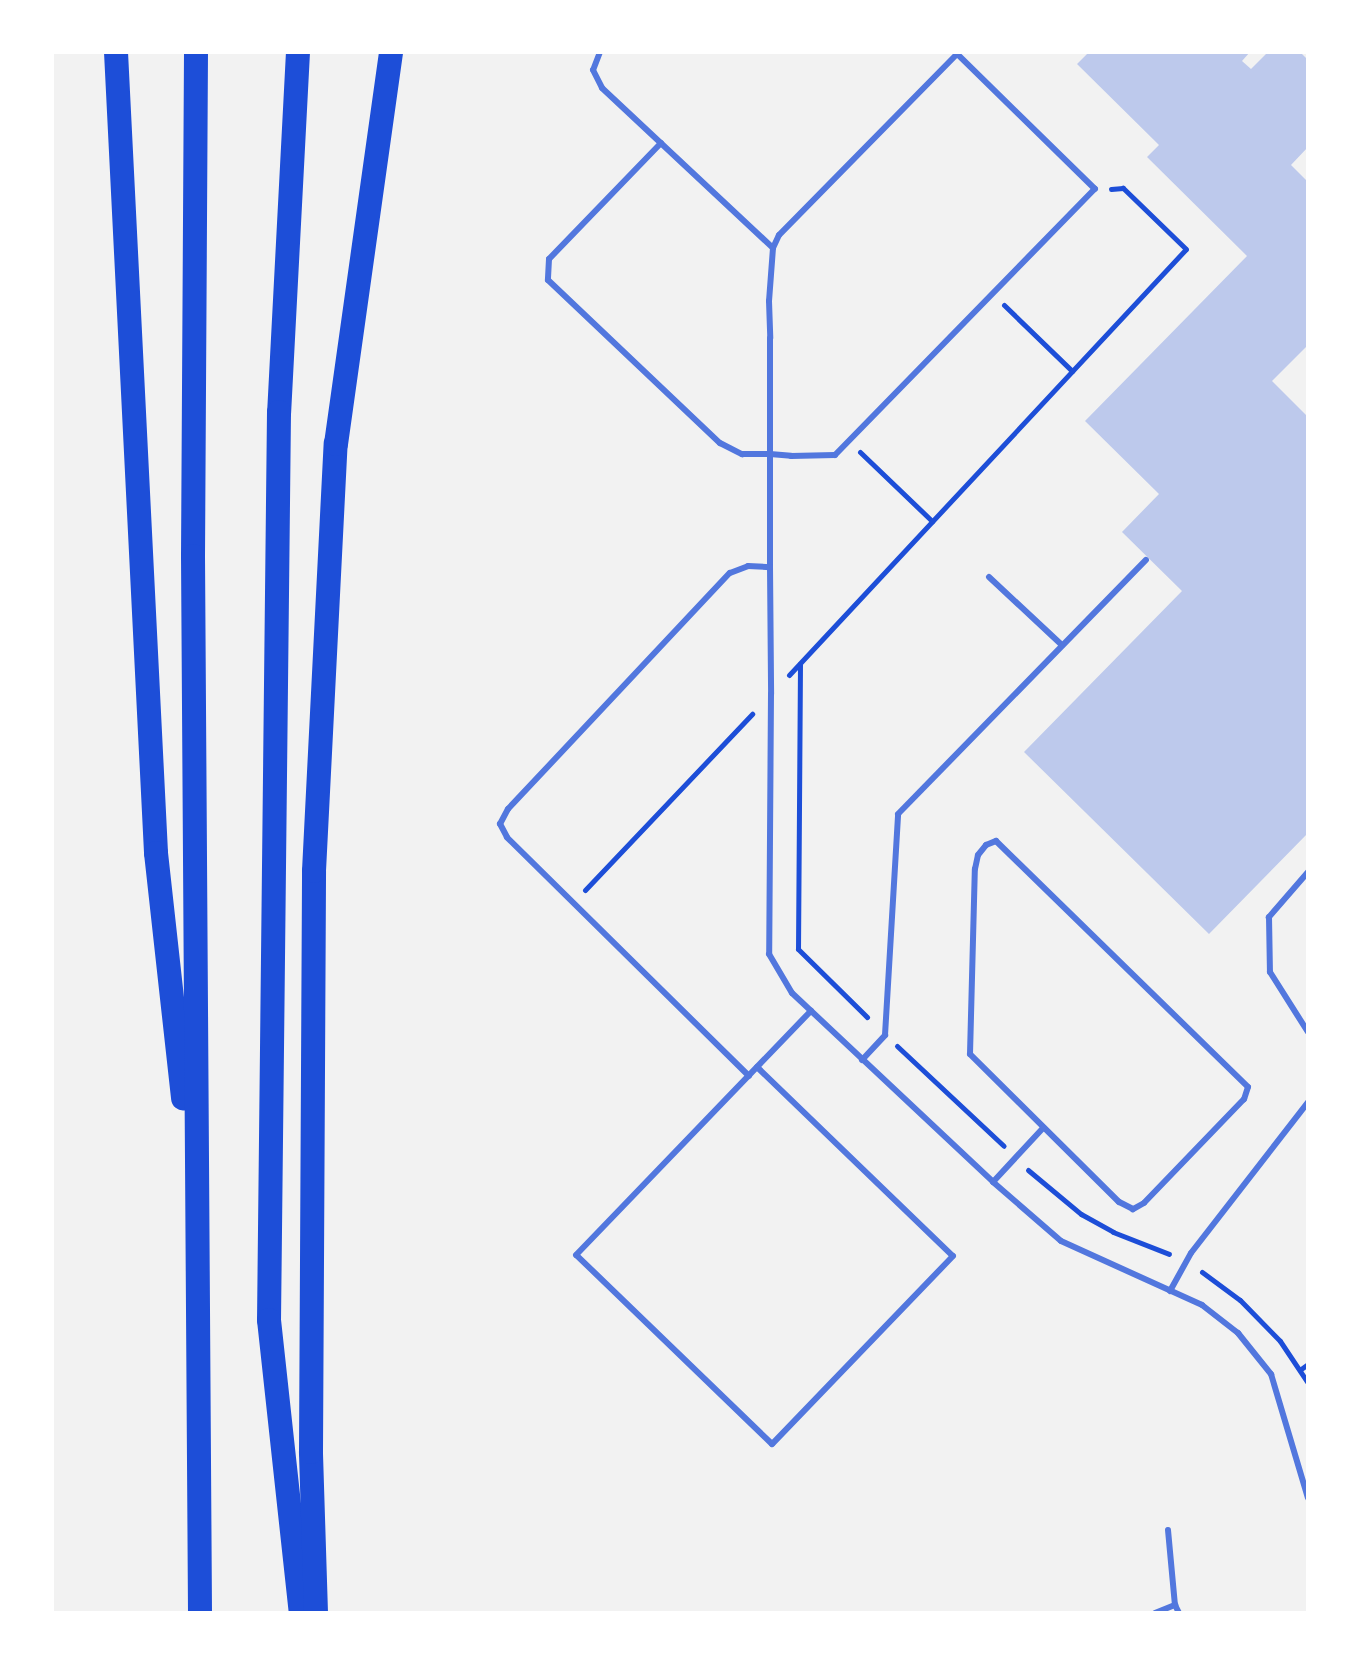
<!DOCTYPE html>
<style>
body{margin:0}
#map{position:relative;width:1360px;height:1665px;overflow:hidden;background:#f2f2f2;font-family:"Exo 2",sans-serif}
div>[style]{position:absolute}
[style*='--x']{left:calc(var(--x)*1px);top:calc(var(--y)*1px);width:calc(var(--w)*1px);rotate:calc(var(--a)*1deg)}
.building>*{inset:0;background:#bdc9ec}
.path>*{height:5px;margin:-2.5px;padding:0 2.5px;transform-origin:2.5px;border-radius:2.5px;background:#1d4ed8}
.service>*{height:6px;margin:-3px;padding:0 3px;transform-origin:3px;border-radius:3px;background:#5277de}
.motorway>*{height:24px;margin:-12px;padding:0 12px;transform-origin:12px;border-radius:12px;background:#1d4ed8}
span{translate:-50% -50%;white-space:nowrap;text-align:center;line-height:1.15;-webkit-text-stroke:6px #fff;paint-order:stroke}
.frame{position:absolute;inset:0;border:54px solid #fff;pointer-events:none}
</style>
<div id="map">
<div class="building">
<div style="clip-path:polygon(1089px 52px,1250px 52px,1242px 61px,1251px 69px,1268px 52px,1300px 52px,1308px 60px,1308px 147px,1291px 165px,1308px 182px,1308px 345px,1272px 381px,1308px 417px,1308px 833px,1209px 934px,1024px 752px,1182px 591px,1122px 532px,1159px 494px,1085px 421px,1247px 256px,1147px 157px,1159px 145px,1077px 64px)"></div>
</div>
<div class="path">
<div style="--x:1004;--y:305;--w:95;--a:44.1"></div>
<div style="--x:860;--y:452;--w:100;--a:43.8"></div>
<div style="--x:800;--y:664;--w:285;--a:90.4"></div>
<div style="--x:798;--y:949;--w:97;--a:44.6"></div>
<div style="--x:789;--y:675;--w:582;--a:-47.02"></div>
<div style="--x:1186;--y:249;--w:88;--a:-135.9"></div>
<div style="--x:1123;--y:188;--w:12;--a:175"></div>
<div style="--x:585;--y:890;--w:243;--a:-46.5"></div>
<div style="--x:897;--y:1046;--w:146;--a:43.1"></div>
<div style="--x:1028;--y:1170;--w:69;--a:39.7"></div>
<div style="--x:1081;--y:1214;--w:37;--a:29"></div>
<div style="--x:1113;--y:1232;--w:60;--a:21.4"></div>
<div style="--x:1202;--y:1272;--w:47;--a:36.4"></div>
<div style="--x:1240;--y:1300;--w:57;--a:45.7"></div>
<div style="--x:1280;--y:1341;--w:50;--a:56.3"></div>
<div style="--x:1301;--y:1369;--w:9;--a:-36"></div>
</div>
<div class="service">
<div style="--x:600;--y:52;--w:19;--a:111"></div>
<div style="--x:593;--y:70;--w:20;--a:63"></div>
<div style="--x:602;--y:88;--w:234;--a:43.1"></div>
<div style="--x:661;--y:143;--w:161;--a:134"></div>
<div style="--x:549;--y:259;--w:21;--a:93"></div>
<div style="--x:548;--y:280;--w:237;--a:43.5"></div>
<div style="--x:720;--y:443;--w:25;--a:27"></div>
<div style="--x:742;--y:454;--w:28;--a:0"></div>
<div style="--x:770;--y:454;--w:21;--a:5"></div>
<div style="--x:791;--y:456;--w:44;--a:-1.3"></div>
<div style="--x:835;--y:455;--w:372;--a:-45.7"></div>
<div style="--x:1095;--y:189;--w:193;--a:-135.6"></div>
<div style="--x:957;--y:54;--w:254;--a:134.5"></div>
<div style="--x:779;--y:235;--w:14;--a:115"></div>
<div style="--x:773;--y:248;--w:53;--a:94.3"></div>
<div style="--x:769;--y:301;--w:37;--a:88"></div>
<div style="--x:770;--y:338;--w:229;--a:90"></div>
<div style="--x:770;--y:567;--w:127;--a:89.5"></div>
<div style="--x:771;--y:694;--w:260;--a:90.4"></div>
<div style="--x:769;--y:954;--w:45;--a:59.5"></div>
<div style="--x:792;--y:993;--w:276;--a:43.2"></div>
<div style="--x:993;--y:1182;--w:90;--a:40.9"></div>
<div style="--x:1061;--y:1241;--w:155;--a:24.4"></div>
<div style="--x:1202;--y:1305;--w:46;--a:37.9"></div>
<div style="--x:1238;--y:1333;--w:53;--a:51.2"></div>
<div style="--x:1271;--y:1374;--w:129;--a:73.4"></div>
<div style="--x:989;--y:577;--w:100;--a:43"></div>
<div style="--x:996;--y:841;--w:352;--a:44.3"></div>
<div style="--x:1248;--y:1087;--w:13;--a:108"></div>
<div style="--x:1244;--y:1099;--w:144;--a:133.9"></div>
<div style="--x:1144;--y:1203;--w:13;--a:151"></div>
<div style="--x:1133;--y:1209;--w:16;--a:-153"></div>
<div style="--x:1119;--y:1202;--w:210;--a:-135.2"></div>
<div style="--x:970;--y:1054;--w:185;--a:-88.5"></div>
<div style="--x:975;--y:869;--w:14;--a:-78"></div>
<div style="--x:978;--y:855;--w:13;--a:-51"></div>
<div style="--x:986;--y:845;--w:11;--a:-22"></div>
<div style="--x:1308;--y:872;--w:60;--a:130.9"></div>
<div style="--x:1269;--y:917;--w:55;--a:89"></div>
<div style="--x:1270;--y:972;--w:71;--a:57.7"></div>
<div style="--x:862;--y:1060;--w:34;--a:-47"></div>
<div style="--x:885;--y:1035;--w:221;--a:-86.6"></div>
<div style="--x:898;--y:814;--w:355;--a:-45.7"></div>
<div style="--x:757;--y:1067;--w:272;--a:44"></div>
<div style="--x:953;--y:1256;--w:261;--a:133.9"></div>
<div style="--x:772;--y:1444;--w:272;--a:-136"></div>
<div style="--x:576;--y:1255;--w:339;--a:-46.1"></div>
<div style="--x:749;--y:1076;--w:340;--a:-135.4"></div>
<div style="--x:507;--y:837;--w:15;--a:-118"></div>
<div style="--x:500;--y:824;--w:17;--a:-62"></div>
<div style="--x:508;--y:809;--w:324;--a:-46.8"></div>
<div style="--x:730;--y:573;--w:19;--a:-21"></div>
<div style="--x:748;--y:566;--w:22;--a:3"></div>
<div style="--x:993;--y:1182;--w:74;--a:-47.2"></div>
<div style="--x:1170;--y:1291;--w:43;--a:-61.1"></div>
<div style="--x:1191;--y:1253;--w:191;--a:-52.2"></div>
<div style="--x:1168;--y:1530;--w:75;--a:84.7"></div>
<div style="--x:1155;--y:1613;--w:22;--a:-22"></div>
<div style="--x:1175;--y:1605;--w:9;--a:63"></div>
</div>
<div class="motorway">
<div style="--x:116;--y:52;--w:802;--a:87.14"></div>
<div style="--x:156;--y:853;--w:247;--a:83.7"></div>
<div style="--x:196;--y:52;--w:504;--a:90.34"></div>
<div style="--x:193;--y:556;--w:1057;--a:89.62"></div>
<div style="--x:298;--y:52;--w:361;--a:93"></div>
<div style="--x:279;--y:412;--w:908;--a:90.63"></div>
<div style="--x:269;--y:1320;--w:295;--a:83.8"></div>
<div style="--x:316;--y:1613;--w:161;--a:-91.8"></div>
<div style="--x:311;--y:1452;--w:581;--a:-89.7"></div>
<div style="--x:314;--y:871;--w:428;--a:-87.1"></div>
<div style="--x:336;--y:444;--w:396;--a:-82"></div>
</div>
<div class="frame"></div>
</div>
